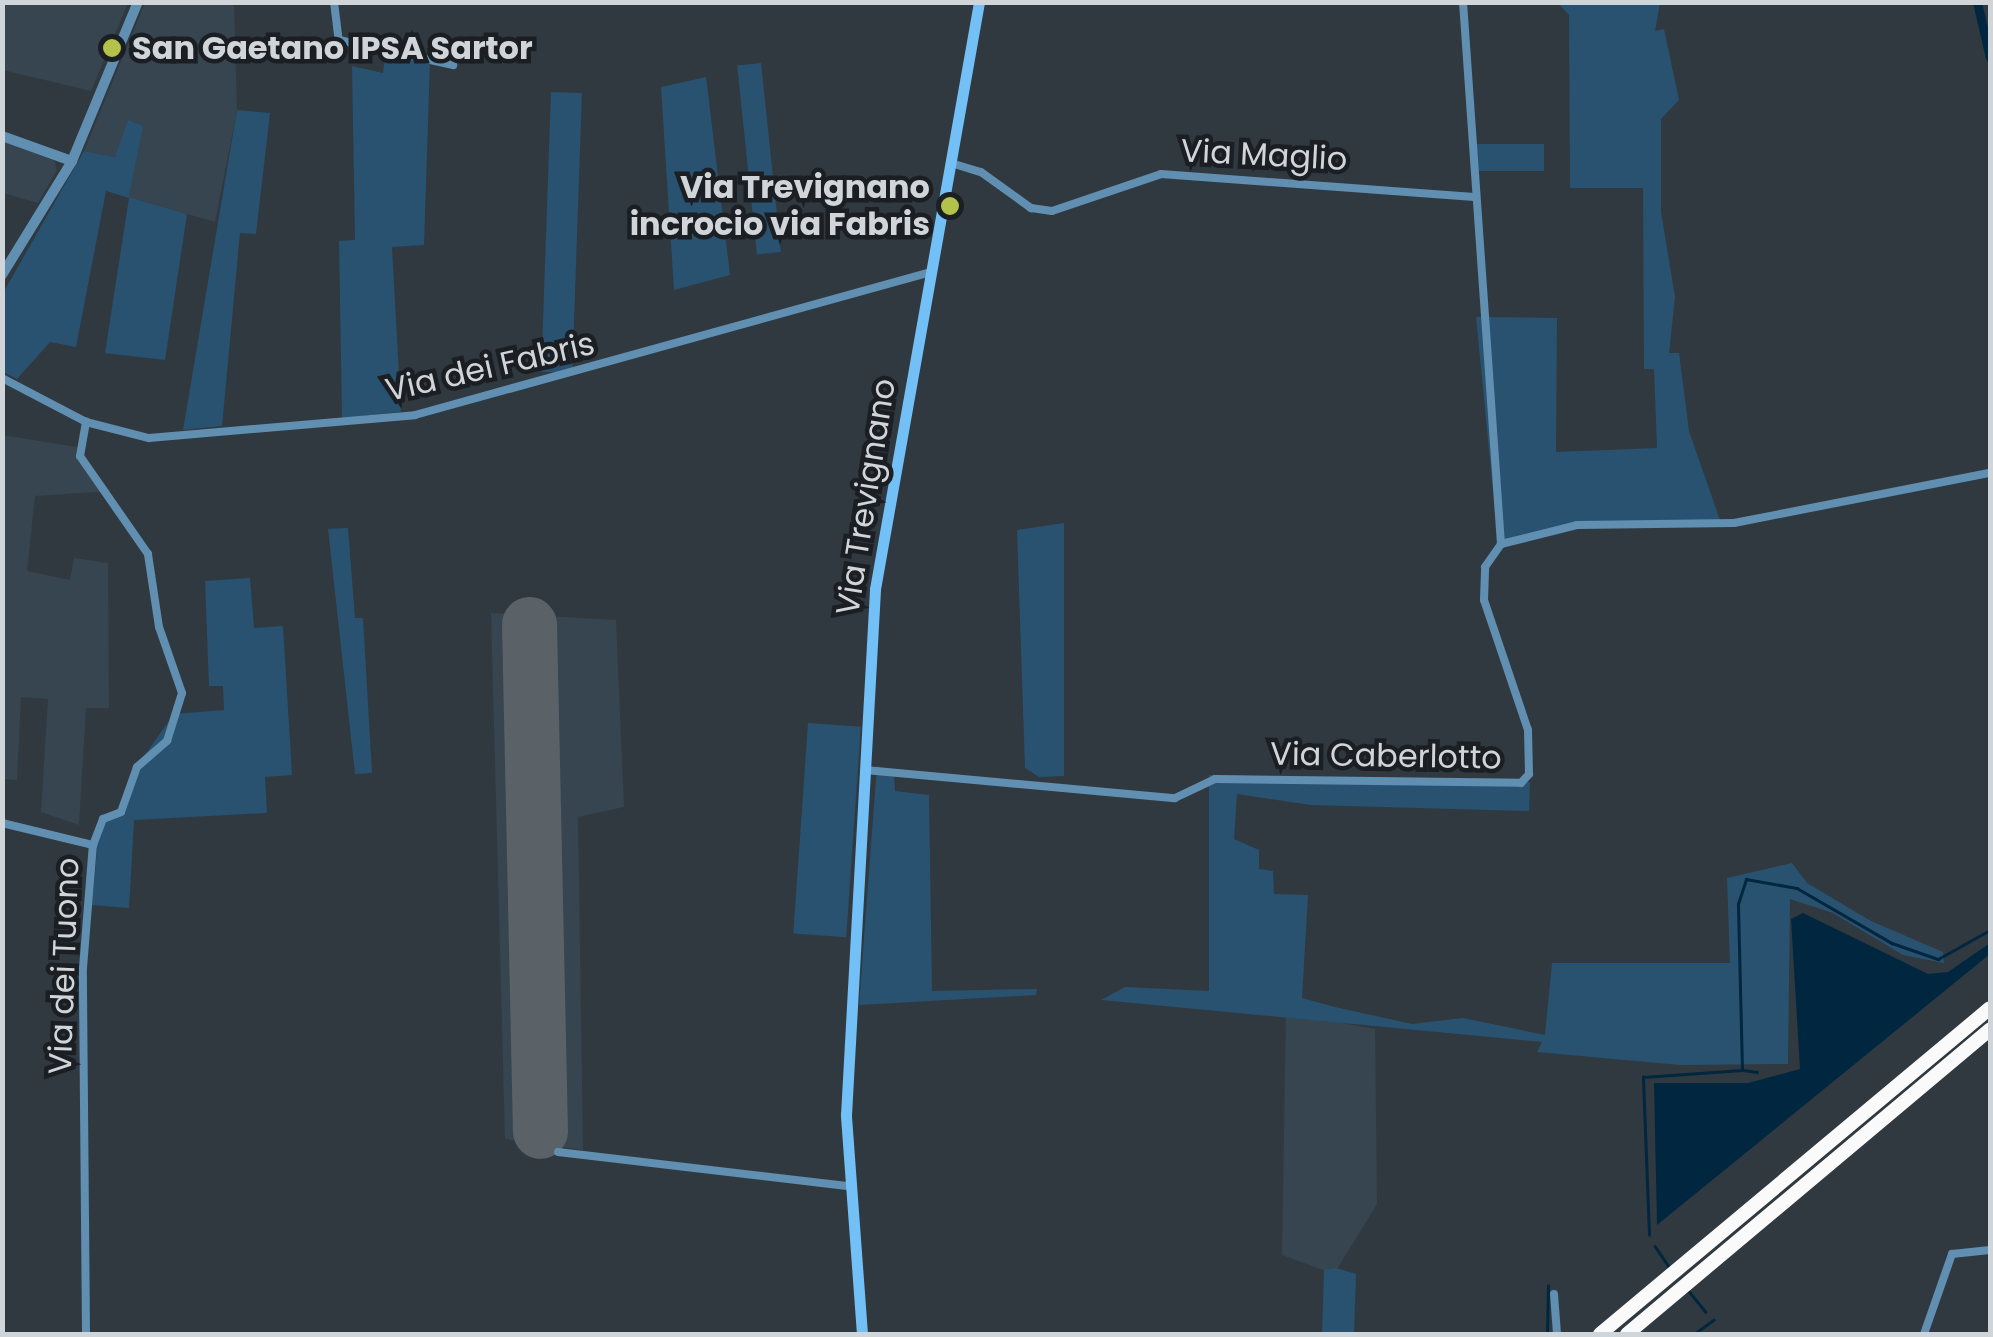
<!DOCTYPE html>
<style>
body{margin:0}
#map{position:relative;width:1993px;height:1337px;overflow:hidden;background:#303940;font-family:Poppins,sans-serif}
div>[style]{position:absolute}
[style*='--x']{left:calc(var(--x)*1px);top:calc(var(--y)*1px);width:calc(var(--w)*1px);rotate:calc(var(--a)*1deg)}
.built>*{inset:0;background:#364550}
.green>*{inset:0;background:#285270;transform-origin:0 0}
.water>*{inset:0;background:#00273f}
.stream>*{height:2.5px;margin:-1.25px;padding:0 1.25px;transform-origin:1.25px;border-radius:1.25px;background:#00273f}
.canal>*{height:9px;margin:-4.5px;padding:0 4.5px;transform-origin:4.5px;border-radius:4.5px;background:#00273f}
.runway>*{height:55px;margin:-27.5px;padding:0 27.5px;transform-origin:27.5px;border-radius:27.5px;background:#5a6268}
.minor>*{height:8px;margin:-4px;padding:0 4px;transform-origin:4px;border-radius:4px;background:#608fb1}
.tertiary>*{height:10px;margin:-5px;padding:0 5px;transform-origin:5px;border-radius:5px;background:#608fb1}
.secondary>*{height:11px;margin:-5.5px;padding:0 5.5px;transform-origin:5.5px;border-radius:5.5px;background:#73c0f7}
.motorway>*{height:14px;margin:-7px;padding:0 7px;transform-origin:7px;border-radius:7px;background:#fafafa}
.dots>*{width:28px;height:28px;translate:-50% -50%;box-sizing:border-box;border:5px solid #1b1f23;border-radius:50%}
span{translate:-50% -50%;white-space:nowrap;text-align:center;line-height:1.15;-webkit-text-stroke:9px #1b1f23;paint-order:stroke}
.poi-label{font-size:32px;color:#cfd5d9;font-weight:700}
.left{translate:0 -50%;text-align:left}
.right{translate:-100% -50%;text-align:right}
.street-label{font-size:32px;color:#cfd5d9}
.frame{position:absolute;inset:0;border:5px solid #cfd5d9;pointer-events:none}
</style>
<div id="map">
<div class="built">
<div style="clip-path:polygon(3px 2px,128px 3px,91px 91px,3px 70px)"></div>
<div style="clip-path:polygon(145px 3px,234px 3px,237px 110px,215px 222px,129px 197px,142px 127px,115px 157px,84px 151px)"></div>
<div style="clip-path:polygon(2px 141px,54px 160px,57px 170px,38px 203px,3px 193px)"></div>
<div style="clip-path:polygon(2px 435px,77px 447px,110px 491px,35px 496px,27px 571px,70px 580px,74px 558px,108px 563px,109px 708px,86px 708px,79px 825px,41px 812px,48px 699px,21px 697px,17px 780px,3px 779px)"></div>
<div style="clip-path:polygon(491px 613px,616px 620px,624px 807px,578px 817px,583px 1150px,505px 1139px)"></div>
<div style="clip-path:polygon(1286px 1013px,1375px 1029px,1377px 1204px,1334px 1274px,1282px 1255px)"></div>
</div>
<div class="green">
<div style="clip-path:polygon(1558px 3px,1660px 3px,1655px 31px,1664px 29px,1679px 100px,1661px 119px,1661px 212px,1675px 297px,1669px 353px,1679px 353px,1689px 431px,1720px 520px,1579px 524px,1498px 543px,1476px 317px,1557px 318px,1556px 452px,1657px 448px,1654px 369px,1644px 369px,1643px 188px,1570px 188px,1569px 15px)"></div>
<div style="clip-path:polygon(386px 49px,430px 60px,424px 245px,392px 247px,401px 412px,342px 418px,339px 241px,355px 240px,352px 66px,383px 73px)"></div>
<div style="left:761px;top:63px;width:190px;height:24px;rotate:84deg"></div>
<div style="clip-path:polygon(706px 77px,730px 275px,674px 290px,661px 87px)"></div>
<div style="left:551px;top:92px;width:31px;height:280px;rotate:2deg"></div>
<div style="clip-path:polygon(237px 110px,270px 113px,256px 234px,240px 233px,222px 426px,183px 430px)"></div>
<div style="clip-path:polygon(128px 120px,143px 126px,129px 197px,187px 214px,165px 360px,105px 353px,129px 198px,106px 191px,76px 347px,50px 342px,17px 379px,3px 372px,3px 293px,84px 151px,115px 157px)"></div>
<div style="left:1475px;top:144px;width:69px;height:27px"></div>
<div style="clip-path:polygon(1064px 523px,1064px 776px,1039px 777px,1025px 768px,1017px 530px)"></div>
<div style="clip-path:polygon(348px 528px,355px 618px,363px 618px,372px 773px,355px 774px,328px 529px)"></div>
<div style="clip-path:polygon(250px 578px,254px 628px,283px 626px,292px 775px,265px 777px,267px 813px,134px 820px,129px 908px,92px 905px,99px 826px,121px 810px,139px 763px,174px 714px,224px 710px,223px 686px,209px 686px,205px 581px)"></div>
<div style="left:808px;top:723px;width:53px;height:211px;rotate:4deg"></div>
<div style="clip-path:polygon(877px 766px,894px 773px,895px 791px,929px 795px,932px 991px,1037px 989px,1036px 995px,859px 1005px)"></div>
<div style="clip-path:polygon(1209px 775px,1530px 782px,1529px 811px,1311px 805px,1237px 794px,1234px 839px,1259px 850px,1259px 869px,1273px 871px,1274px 894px,1308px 895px,1302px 998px,1335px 1007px,1412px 1024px,1463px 1018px,1545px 1035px,1552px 963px,1730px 963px,1727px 878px,1792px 863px,1807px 883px,1871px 921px,1943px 952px,1944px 963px,1903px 955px,1833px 913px,1790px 899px,1788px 1064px,1680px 1065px,1537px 1052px,1542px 1042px,1101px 1000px,1125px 987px,1209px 991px)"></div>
<div style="clip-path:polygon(1336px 1268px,1356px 1274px,1354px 1334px,1322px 1334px,1324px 1270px)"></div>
</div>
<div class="water">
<div style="clip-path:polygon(1803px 913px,1928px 974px,1948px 972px,1990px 943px,1990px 954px,1657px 1225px,1654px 1083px,1748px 1083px,1800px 1069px,1791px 919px)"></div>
</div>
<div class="stream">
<div style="--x:1743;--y:1070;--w:14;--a:8"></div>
<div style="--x:1649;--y:1235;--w:158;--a:-92.2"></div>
<div style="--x:1643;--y:1077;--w:99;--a:-4"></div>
<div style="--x:1742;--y:1070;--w:166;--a:-91.4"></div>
<div style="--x:1738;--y:904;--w:26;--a:-72"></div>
<div style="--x:1746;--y:879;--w:52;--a:10"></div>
<div style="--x:1797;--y:888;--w:110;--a:30.1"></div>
<div style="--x:1892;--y:943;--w:49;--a:19.2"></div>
<div style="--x:1938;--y:959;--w:60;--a:-29.1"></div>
<div style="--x:1655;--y:1246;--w:27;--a:56"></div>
<div style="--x:1688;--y:1290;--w:28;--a:51"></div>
<div style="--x:1547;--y:1334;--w:48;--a:-88.8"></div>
<div style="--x:1694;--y:1334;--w:24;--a:-36"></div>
</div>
<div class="canal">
<div style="--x:1977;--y:2;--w:57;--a:76.9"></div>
</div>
<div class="runway">
<div style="--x:529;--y:624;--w:507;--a:88.76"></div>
</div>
<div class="minor">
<div style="--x:334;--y:2;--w:38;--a:83"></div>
<div style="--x:339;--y:40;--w:117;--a:12.4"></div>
<div style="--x:1463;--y:2;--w:543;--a:85.99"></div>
<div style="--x:951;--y:163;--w:31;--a:17"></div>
<div style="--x:981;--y:172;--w:62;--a:35.8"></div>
<div style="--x:1031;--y:208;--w:21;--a:8"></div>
<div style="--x:1052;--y:211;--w:115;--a:-18.7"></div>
<div style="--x:1161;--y:174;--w:314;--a:4.2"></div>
<div style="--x:2;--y:378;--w:95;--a:27.6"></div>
<div style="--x:86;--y:422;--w:65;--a:14.3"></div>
<div style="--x:149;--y:438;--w:267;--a:-4.9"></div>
<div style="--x:415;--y:415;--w:535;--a:-15.49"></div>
<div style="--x:865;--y:770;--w:311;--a:5.2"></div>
<div style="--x:1175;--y:798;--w:44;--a:-25.4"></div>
<div style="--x:1215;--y:779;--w:306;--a:0.7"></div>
<div style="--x:1521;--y:783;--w:12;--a:-48"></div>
<div style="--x:1529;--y:774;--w:44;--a:-91.3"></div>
<div style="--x:1528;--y:730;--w:137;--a:-108.7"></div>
<div style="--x:1484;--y:600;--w:33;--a:-88"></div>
<div style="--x:1485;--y:567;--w:28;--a:-55"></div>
<div style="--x:1501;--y:544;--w:78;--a:-14"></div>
<div style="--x:1577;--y:525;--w:157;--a:-0.7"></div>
<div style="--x:1734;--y:523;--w:261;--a:-11.1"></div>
<div style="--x:2;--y:823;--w:94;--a:13.6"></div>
<div style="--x:558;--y:1152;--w:291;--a:6.7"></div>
<div style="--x:1554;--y:1294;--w:40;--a:85.7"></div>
<div style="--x:86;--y:1334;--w:366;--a:-90.5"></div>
<div style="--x:83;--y:968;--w:123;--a:-85.4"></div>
<div style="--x:93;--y:845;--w:28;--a:-69"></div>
<div style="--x:103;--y:819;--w:19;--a:-21"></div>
<div style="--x:121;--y:812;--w:48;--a:-70.4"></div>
<div style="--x:137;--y:767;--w:40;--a:-41"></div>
<div style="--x:167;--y:741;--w:50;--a:-72.6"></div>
<div style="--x:182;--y:693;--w:70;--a:-109.2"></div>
<div style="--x:159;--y:627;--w:74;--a:-98.6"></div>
<div style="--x:148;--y:554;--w:119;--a:-124.8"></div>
<div style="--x:80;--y:456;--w:35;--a:-80"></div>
<div style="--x:1924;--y:1334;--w:85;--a:-70.7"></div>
<div style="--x:1952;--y:1254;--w:38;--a:-6"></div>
</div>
<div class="tertiary">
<div style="--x:2;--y:136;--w:74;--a:19.7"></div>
<div style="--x:2;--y:275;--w:134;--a:-58.4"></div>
<div style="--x:72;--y:161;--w:172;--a:-67.5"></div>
</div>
<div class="secondary">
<div style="--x:862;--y:1334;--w:220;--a:-94.2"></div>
<div style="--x:846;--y:1115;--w:527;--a:-86.84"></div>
<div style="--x:875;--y:589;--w:596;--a:-79.95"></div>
</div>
<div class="motorway">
<div style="--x:1600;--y:1334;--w:508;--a:-39.89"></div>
<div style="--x:1627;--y:1334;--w:474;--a:-40"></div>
</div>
<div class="dots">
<div style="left:112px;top:48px;background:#b3c24b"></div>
<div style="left:950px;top:206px;background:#b3c24b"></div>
</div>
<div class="poi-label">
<span class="left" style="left:132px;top:48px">San Gaetano IPSA Sartor</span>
<span class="right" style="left:930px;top:206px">Via Trevignano<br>incrocio via Fabris</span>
</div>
<div class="street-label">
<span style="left:1264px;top:155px;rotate:3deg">Via Maglio</span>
<span style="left:490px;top:367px;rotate:-13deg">Via dei Fabris</span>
<span style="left:866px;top:497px;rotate:-81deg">Via Trevignano</span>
<span style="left:1386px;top:756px;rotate:1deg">Via Caberlotto</span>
<span style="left:64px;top:966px;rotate:-88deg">Via dei Tuono</span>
</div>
<div class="frame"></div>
</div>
